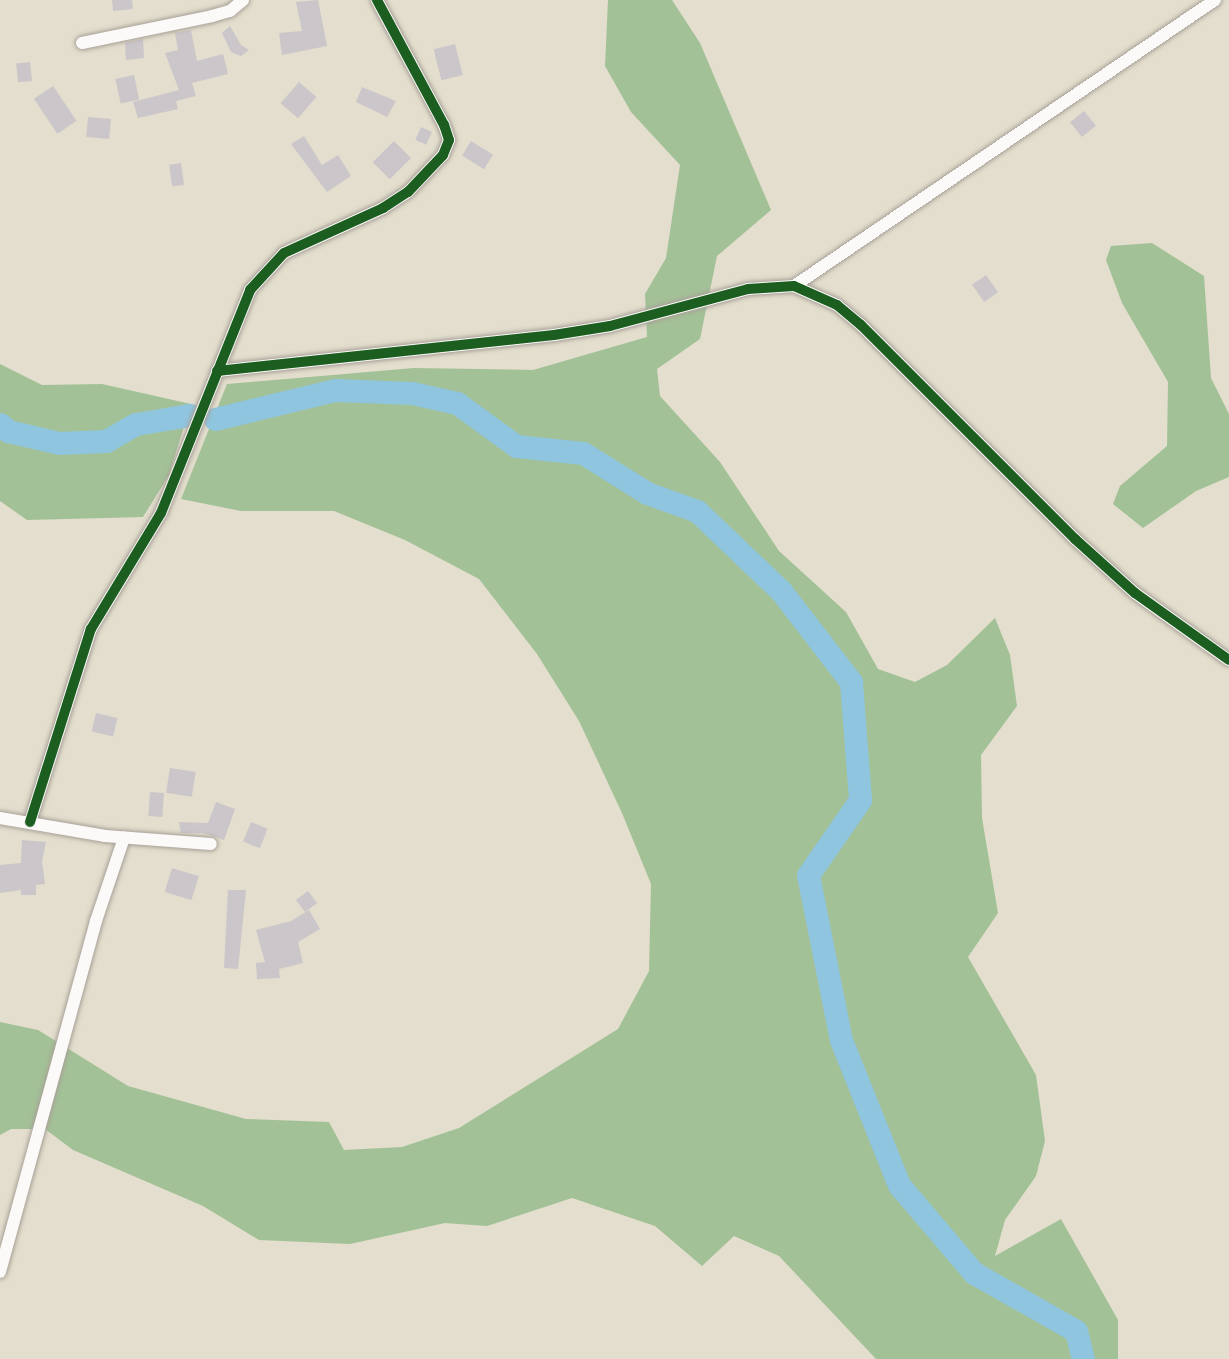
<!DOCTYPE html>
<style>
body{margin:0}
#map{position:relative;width:1229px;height:1359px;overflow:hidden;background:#e3decd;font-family:Itim,sans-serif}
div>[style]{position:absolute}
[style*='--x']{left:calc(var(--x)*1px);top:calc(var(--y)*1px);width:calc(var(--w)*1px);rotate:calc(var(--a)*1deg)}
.forest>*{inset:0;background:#a3c197}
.river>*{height:23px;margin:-11.5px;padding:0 11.5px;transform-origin:11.5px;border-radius:11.5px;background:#8fc5de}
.building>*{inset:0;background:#cbc6ca;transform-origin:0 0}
.roads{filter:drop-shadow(0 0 2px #a8a098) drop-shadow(0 0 2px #a8a098)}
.minor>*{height:12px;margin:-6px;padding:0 6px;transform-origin:6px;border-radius:6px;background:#fbfaf8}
.cycleway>*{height:10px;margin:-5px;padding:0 5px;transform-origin:5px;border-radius:5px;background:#1b5e20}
span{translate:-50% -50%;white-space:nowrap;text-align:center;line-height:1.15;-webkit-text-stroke:7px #fbf7ec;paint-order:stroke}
</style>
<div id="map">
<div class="forest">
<div style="clip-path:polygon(608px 0,672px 0,700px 43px,771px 210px,717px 256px,700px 339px,657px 369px,660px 396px,720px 462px,779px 551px,846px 612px,878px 669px,915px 682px,947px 665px,995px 618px,1010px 655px,1017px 706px,981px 755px,982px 818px,998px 913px,968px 957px,1036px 1075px,1045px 1141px,1036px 1176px,1005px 1220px,995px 1256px,1061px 1219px,1118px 1320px,1118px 1359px,876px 1359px,779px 1256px,734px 1236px,702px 1266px,655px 1226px,572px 1198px,487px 1226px,445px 1223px,350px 1244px,259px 1240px,203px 1206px,73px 1150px,45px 1129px,11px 1129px,0 1135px,0 1022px,38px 1030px,128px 1086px,246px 1119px,329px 1122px,344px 1150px,402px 1147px,459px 1128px,618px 1029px,649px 971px,651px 884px,622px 813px,579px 721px,537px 654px,479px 579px,405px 540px,334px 511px,241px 511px,181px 499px,227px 384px,414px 368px,533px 370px,647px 337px,645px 294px,666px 258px,680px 165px,631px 112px,605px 66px)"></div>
<div style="clip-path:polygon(1152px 243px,1204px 276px,1211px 378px,1229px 414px,1229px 477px,1196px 491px,1143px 528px,1113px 504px,1120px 486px,1167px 446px,1168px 382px,1122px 303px,1106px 260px,1111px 246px)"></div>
<div style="clip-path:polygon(0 364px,42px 385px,102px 384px,191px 404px,169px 475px,143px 517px,27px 520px,0 501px)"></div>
</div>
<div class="river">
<div style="--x:215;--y:419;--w:123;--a:-13.6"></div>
<div style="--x:335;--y:390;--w:77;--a:2.2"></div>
<div style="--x:412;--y:393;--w:46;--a:12.5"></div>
<div style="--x:457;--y:403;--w:73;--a:36.1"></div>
<div style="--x:516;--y:446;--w:67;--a:6"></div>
<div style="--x:583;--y:453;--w:75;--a:32"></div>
<div style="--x:647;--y:493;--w:53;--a:19.8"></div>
<div style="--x:697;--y:511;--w:116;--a:43.6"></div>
<div style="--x:781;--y:591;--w:115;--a:52.4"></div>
<div style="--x:851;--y:682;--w:118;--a:85.6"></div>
<div style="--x:860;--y:800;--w:91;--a:124.7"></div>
<div style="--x:808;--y:875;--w:168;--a:78.7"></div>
<div style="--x:841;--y:1040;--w:156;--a:68.2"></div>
<div style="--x:899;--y:1185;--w:116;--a:49.6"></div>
<div style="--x:974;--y:1273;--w:117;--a:29.6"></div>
<div style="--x:1076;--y:1331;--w:29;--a:76"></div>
<div style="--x:0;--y:424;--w:11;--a:41"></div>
<div style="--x:8;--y:431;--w:52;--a:13.2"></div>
<div style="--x:59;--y:443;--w:47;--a:-2.4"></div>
<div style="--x:106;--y:441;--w:34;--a:-30"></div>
<div style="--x:136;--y:424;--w:55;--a:-9.5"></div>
</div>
<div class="building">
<div style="clip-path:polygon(112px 0,132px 0,133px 9px,113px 11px)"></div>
<div style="clip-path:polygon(318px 0,327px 46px,282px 55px,279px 33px,302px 31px,296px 2px)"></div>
<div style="clip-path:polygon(230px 26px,241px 45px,249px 50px,241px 56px,231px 52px,222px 33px)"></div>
<div style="clip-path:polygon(191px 30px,197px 61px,223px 54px,228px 74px,192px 83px,196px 96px,176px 101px,178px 109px,138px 118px,133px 102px,179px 90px,165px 53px,178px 50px,175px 33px)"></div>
<div style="clip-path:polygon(143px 39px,144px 58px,126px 60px,125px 43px)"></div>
<div style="left:455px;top:44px;width:32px;height:22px;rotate:76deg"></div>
<div style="left:30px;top:62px;width:19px;height:14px;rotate:84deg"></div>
<div style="left:134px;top:75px;width:25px;height:19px;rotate:78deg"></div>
<div style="left:299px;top:82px;width:23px;height:28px;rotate:41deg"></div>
<div style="left:53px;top:86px;width:42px;height:23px;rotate:56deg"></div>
<div style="clip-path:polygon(362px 87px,396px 101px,387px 117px,356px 102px)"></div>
<div style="left:1084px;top:111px;width:19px;height:18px;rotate:51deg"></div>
<div style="left:88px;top:117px;width:23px;height:20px;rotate:5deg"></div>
<div style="left:421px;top:127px;width:12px;height:14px;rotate:24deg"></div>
<div style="clip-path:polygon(304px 136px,322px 165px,338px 155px,351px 176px,327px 192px,291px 144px)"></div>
<div style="left:394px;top:141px;width:24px;height:30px;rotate:45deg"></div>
<div style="left:471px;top:141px;width:26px;height:17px;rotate:32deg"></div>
<div style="left:181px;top:163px;width:22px;height:12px;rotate:82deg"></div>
<div style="left:986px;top:275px;width:21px;height:17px;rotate:55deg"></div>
<div style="left:96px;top:713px;width:22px;height:19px;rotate:13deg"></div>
<div style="left:170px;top:768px;width:26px;height:25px;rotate:9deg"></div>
<div style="left:150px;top:792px;width:14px;height:24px;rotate:4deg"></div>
<div style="clip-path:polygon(216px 802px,235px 809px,224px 840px,203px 833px,181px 833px,179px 822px,208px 823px)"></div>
<div style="left:251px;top:822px;width:18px;height:21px;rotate:22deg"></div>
<div style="clip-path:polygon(22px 840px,46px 842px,42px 861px,45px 884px,36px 885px,36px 895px,21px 895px,21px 890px,0 893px,0 865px,21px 863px)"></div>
<div style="left:172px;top:868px;width:28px;height:25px;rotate:17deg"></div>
<div style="clip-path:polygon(228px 890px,246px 890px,238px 969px,224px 968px)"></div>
<div style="left:308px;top:891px;width:15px;height:15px;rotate:53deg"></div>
<div style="clip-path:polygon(309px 910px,320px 929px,298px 942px,303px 963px,279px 969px,280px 978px,257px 979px,256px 963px,265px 962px,256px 930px,291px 921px)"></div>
</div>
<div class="roads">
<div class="minor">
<div style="--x:82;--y:43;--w:133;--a:-11.7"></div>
<div style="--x:212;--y:16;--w:19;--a:-16"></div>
<div style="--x:230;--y:11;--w:17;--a:-40"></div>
<div style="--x:794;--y:286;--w:509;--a:-34.19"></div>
<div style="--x:217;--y:371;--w:339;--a:-6.1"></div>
<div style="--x:554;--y:335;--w:57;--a:-9.1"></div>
<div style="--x:610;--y:326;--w:143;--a:-15"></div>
<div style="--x:748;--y:289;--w:46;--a:-3.7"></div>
<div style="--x:794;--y:286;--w:47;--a:23.8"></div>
<div style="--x:837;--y:305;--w:31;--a:40"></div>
<div style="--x:861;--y:325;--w:303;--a:45"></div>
<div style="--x:1075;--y:539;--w:81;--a:42"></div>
<div style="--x:1135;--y:593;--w:115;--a:35.5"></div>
<div style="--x:0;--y:818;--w:107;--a:9.7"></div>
<div style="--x:105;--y:836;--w:106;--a:4.3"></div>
<div style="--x:30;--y:822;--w:202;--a:-72.5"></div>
<div style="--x:91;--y:629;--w:135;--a:-58.9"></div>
<div style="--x:161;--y:513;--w:240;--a:-68.2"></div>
<div style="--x:250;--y:290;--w:50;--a:-47.4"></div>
<div style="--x:284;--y:253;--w:109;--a:-24.4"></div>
<div style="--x:383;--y:208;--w:30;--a:-33"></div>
<div style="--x:408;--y:192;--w:51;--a:-46.6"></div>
<div style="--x:443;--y:155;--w:16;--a:-68"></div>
<div style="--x:449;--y:140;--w:16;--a:-108"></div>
<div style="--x:444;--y:125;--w:142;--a:-118.2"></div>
<div style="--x:0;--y:1272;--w:364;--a:-74.7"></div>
<div style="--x:96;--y:921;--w:88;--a:-71.4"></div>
</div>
</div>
<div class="cycleway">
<div style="--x:217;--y:371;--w:339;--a:-6.1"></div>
<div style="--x:554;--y:335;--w:57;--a:-9.1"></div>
<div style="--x:610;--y:326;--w:143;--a:-15"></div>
<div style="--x:748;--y:289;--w:46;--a:-3.7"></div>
<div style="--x:794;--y:286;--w:47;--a:23.8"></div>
<div style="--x:837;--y:305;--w:31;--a:40"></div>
<div style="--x:861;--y:325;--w:303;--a:45"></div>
<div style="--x:1075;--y:539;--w:81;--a:42"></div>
<div style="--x:1135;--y:593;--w:115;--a:35.5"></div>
<div style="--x:30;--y:822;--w:202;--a:-72.5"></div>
<div style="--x:91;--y:629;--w:135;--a:-58.9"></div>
<div style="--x:161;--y:513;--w:240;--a:-68.2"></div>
<div style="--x:250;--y:290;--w:50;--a:-47.4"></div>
<div style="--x:284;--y:253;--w:109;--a:-24.4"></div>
<div style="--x:383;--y:208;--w:30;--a:-33"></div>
<div style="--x:408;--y:192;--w:51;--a:-46.6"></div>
<div style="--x:443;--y:155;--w:16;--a:-68"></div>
<div style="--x:449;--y:140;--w:16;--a:-108"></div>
<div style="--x:444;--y:125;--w:142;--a:-118.2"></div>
</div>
</div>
